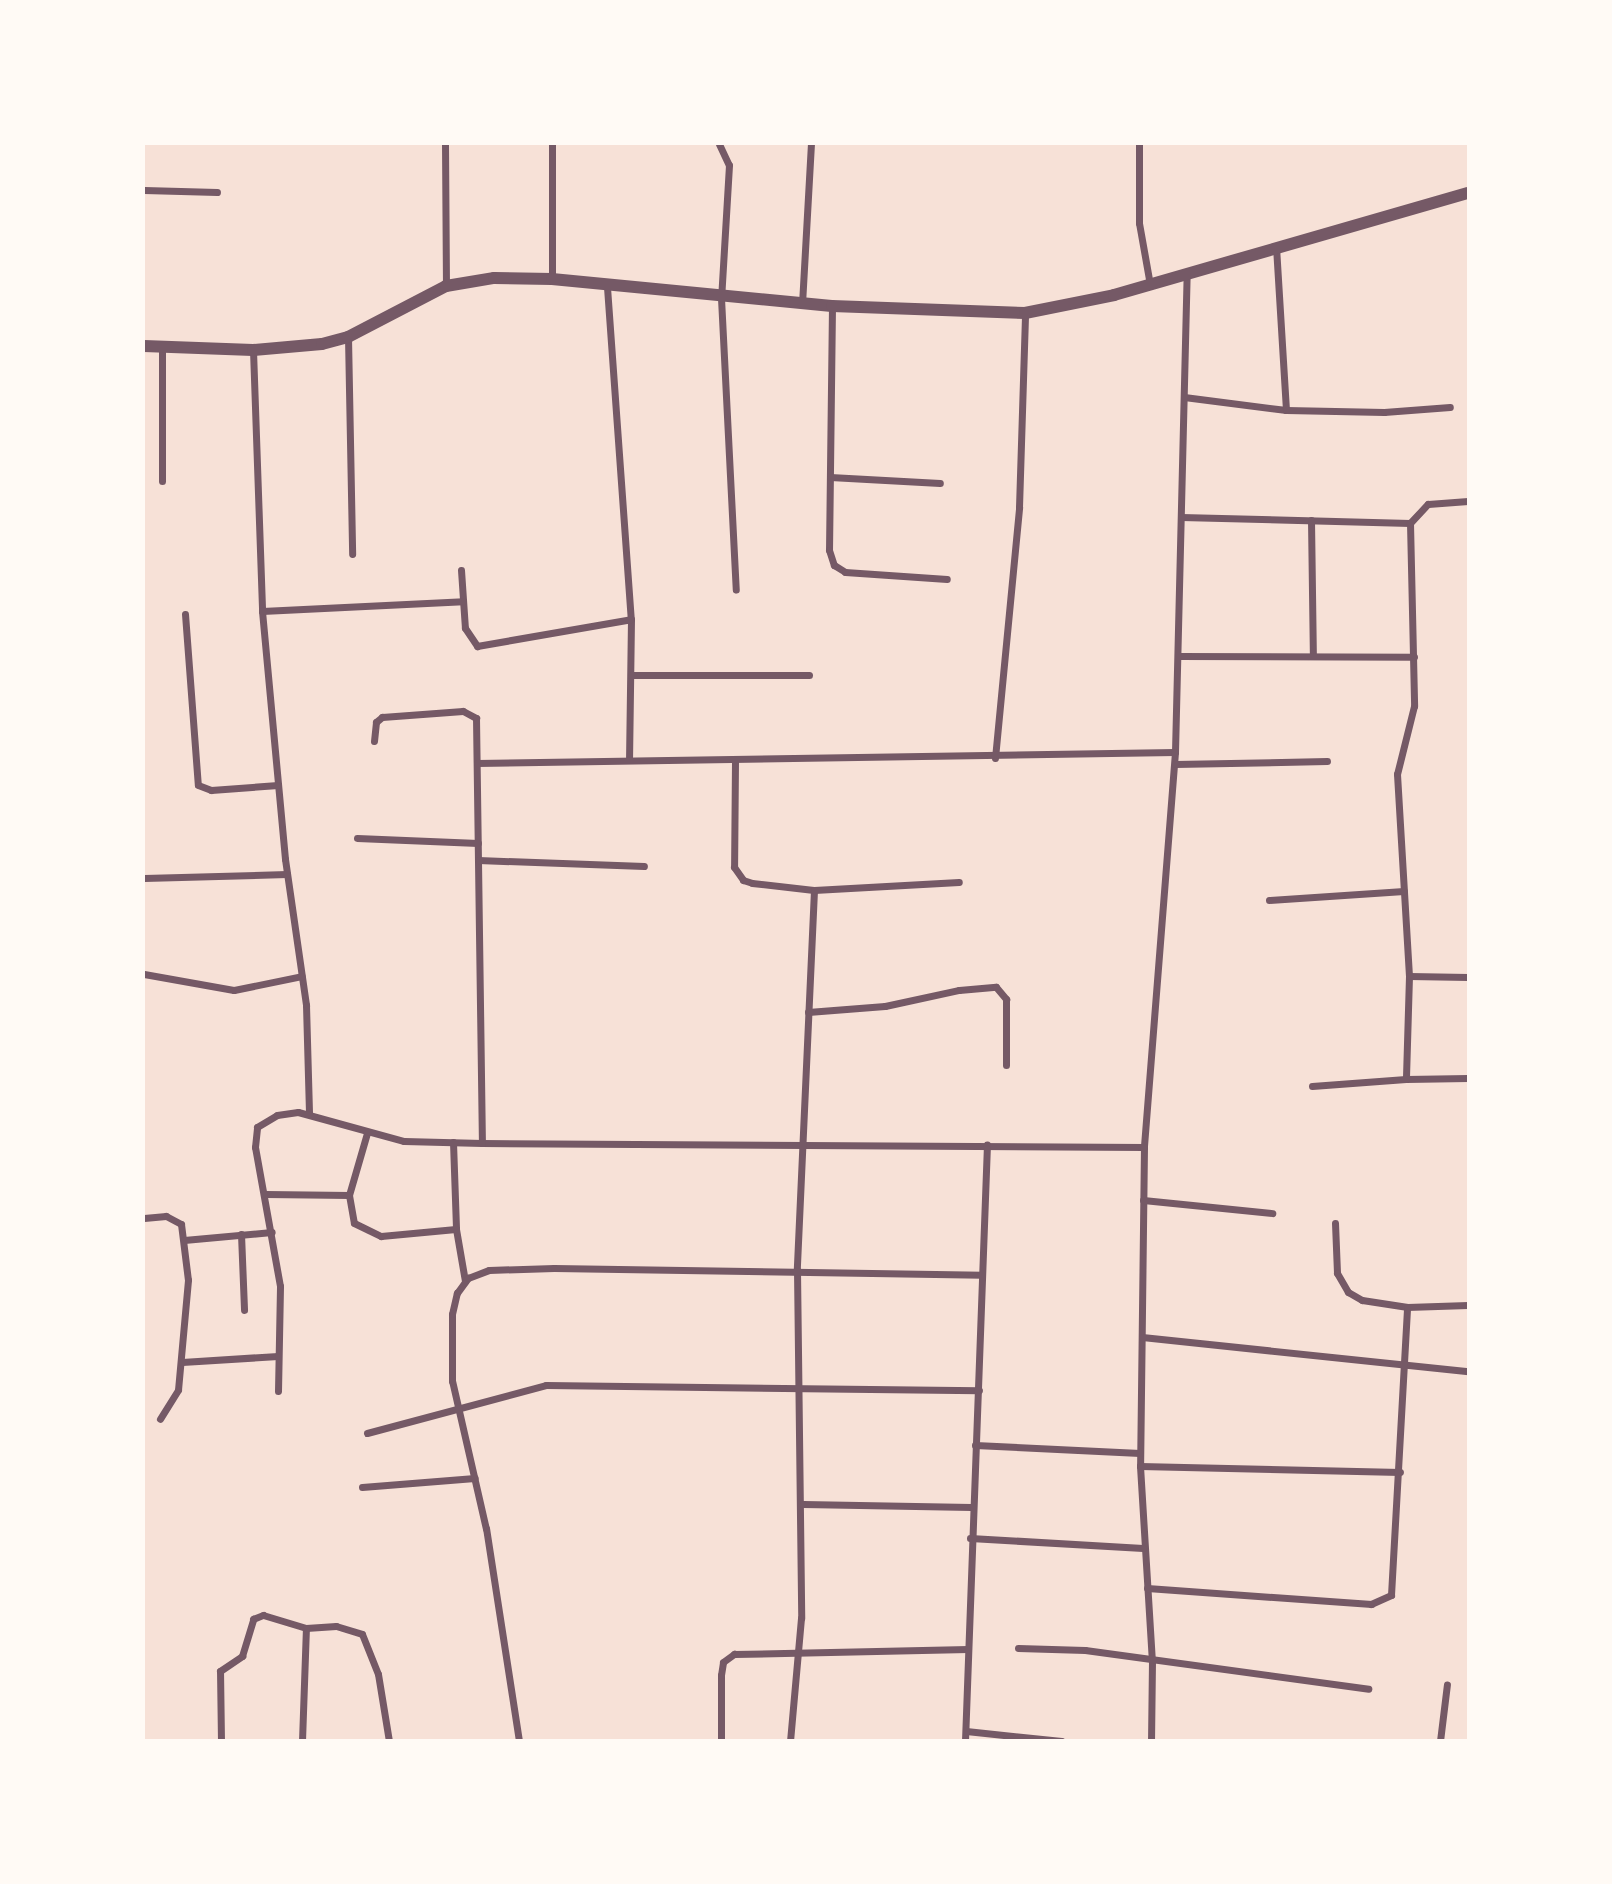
<!DOCTYPE html>
<style>
body{margin:0}
#map{position:relative;width:1612px;height:1884px;overflow:hidden;background:#f7e1d7;font-family:"Archivo Narrow",sans-serif}
div>[style]{position:absolute}
[style*='--x']{left:calc(var(--x)*1px);top:calc(var(--y)*1px);width:calc(var(--w)*1px);rotate:calc(var(--a)*1deg)}
.minor>*{height:7px;margin:-3.5px;padding:0 3.5px;transform-origin:3.5px;border-radius:3.5px;background:#755966}
.tertiary>*{height:12px;margin:-6px;padding:0 6px;transform-origin:6px;border-radius:6px;background:#755966}
span{translate:-50% -50%;white-space:nowrap;text-align:center;line-height:1.15;-webkit-text-stroke:6px #fffaf5;paint-order:stroke}
.frame{position:absolute;inset:0;border:145px solid #fffaf5;pointer-events:none}
</style>
<div id="map">
<div class="minor">
<div style="--x:445;--y:144;--w:142;--a:89.6"></div>
<div style="--x:719;--y:144;--w:23;--a:65"></div>
<div style="--x:729;--y:165;--w:133;--a:93.4"></div>
<div style="--x:721;--y:298;--w:292;--a:87.1"></div>
<div style="--x:1139;--y:144;--w:79;--a:90"></div>
<div style="--x:1139;--y:223;--w:63;--a:79.9"></div>
<div style="--x:144;--y:190;--w:73;--a:1.6"></div>
<div style="--x:552;--y:279;--w:135;--a:-90"></div>
<div style="--x:607;--y:287;--w:333;--a:85.9"></div>
<div style="--x:631;--y:619;--w:138;--a:90.8"></div>
<div style="--x:802;--y:304;--w:160;--a:-86.8"></div>
<div style="--x:832;--y:306;--w:244;--a:90.7"></div>
<div style="--x:829;--y:550;--w:16;--a:72"></div>
<div style="--x:834;--y:565;--w:13;--a:32"></div>
<div style="--x:845;--y:572;--w:102;--a:3.9"></div>
<div style="--x:348;--y:337;--w:217;--a:88.9"></div>
<div style="--x:162;--y:346;--w:135;--a:90"></div>
<div style="--x:253;--y:350;--w:261;--a:88"></div>
<div style="--x:262;--y:611;--w:249;--a:84.7"></div>
<div style="--x:285;--y:859;--w:148;--a:81.8"></div>
<div style="--x:306;--y:1005;--w:108;--a:88.4"></div>
<div style="--x:1184;--y:397;--w:103;--a:7.3"></div>
<div style="--x:1286;--y:410;--w:162;--a:-93.5"></div>
<div style="--x:1286;--y:410;--w:98;--a:1.2"></div>
<div style="--x:1384;--y:412;--w:66;--a:-4.3"></div>
<div style="--x:830;--y:477;--w:110;--a:3.1"></div>
<div style="--x:1181;--y:517;--w:229;--a:1.5"></div>
<div style="--x:1410;--y:523;--w:183;--a:88.7"></div>
<div style="--x:1414;--y:706;--w:70;--a:104"></div>
<div style="--x:1397;--y:774;--w:202;--a:86.6"></div>
<div style="--x:1409;--y:976;--w:103;--a:91.7"></div>
<div style="--x:1406;--y:1079;--w:62;--a:-0.9"></div>
<div style="--x:1311;--y:520;--w:136;--a:89.2"></div>
<div style="--x:1410;--y:523;--w:26;--a:-47"></div>
<div style="--x:1428;--y:504;--w:40;--a:-4.3"></div>
<div style="--x:461;--y:570;--w:58;--a:86.1"></div>
<div style="--x:465;--y:628;--w:22;--a:56"></div>
<div style="--x:477;--y:646;--w:156;--a:-9.9"></div>
<div style="--x:262;--y:611;--w:201;--a:-2.8"></div>
<div style="--x:185;--y:614;--w:171;--a:85.7"></div>
<div style="--x:198;--y:785;--w:14;--a:21"></div>
<div style="--x:211;--y:790;--w:67;--a:-4.3"></div>
<div style="--x:1178;--y:656;--w:236;--a:0.2"></div>
<div style="--x:631;--y:675;--w:178;--a:0"></div>
<div style="--x:374;--y:741;--w:19;--a:-84"></div>
<div style="--x:376;--y:722;--w:8;--a:-40"></div>
<div style="--x:382;--y:717;--w:81;--a:-4.2"></div>
<div style="--x:463;--y:711;--w:15;--a:28"></div>
<div style="--x:476;--y:718;--w:425;--a:89.2"></div>
<div style="--x:482;--y:1143;--w:662;--a:0.35"></div>
<div style="--x:1175;--y:752;--w:477;--a:-88.6"></div>
<div style="--x:995;--y:758;--w:252;--a:-84.5"></div>
<div style="--x:1019;--y:507;--w:194;--a:-88.2"></div>
<div style="--x:735;--y:762;--w:105;--a:90.5"></div>
<div style="--x:734;--y:867;--w:16;--a:55"></div>
<div style="--x:743;--y:880;--w:9;--a:18"></div>
<div style="--x:752;--y:883;--w:62;--a:6.4"></div>
<div style="--x:814;--y:890;--w:380;--a:92.6"></div>
<div style="--x:797;--y:1270;--w:348;--a:89.3"></div>
<div style="--x:801;--y:1618;--w:123;--a:95.1"></div>
<div style="--x:477;--y:763;--w:698;--a:-0.9"></div>
<div style="--x:1175;--y:752;--w:396;--a:94.5"></div>
<div style="--x:1144;--y:1147;--w:319;--a:90.7"></div>
<div style="--x:1140;--y:1466;--w:195;--a:86.5"></div>
<div style="--x:1152;--y:1661;--w:80;--a:90.7"></div>
<div style="--x:1175;--y:764;--w:152;--a:-1.1"></div>
<div style="--x:357;--y:838;--w:121;--a:2.4"></div>
<div style="--x:478;--y:860;--w:166;--a:2.1"></div>
<div style="--x:144;--y:878;--w:143;--a:-1.6"></div>
<div style="--x:814;--y:890;--w:145;--a:-3.2"></div>
<div style="--x:1269;--y:900;--w:135;--a:-3.8"></div>
<div style="--x:144;--y:974;--w:91;--a:10.1"></div>
<div style="--x:234;--y:990;--w:69;--a:-11.6"></div>
<div style="--x:1409;--y:976;--w:59;--a:1"></div>
<div style="--x:808;--y:1012;--w:77;--a:-4.5"></div>
<div style="--x:885;--y:1006;--w:76;--a:-12.2"></div>
<div style="--x:959;--y:990;--w:37;--a:-5"></div>
<div style="--x:996;--y:987;--w:16;--a:50"></div>
<div style="--x:1006;--y:999;--w:66;--a:90"></div>
<div style="--x:1312;--y:1086;--w:94;--a:-4.3"></div>
<div style="--x:367;--y:1133;--w:65;--a:106.2"></div>
<div style="--x:349;--y:1195;--w:28;--a:80"></div>
<div style="--x:354;--y:1223;--w:30;--a:26"></div>
<div style="--x:381;--y:1236;--w:75;--a:-5.3"></div>
<div style="--x:453;--y:1142;--w:87;--a:88"></div>
<div style="--x:456;--y:1229;--w:53;--a:80.2"></div>
<div style="--x:266;--y:1194;--w:83;--a:0.7"></div>
<div style="--x:1143;--y:1200;--w:130;--a:5.8"></div>
<div style="--x:144;--y:1218;--w:22;--a:-5"></div>
<div style="--x:166;--y:1216;--w:17;--a:28"></div>
<div style="--x:181;--y:1224;--w:56;--a:82.9"></div>
<div style="--x:188;--y:1280;--w:110;--a:95.2"></div>
<div style="--x:178;--y:1390;--w:34;--a:122"></div>
<div style="--x:1335;--y:1223;--w:50;--a:87.7"></div>
<div style="--x:1337;--y:1273;--w:22;--a:60"></div>
<div style="--x:1348;--y:1292;--w:16;--a:30"></div>
<div style="--x:1362;--y:1300;--w:46;--a:8.8"></div>
<div style="--x:241;--y:1234;--w:76;--a:87.7"></div>
<div style="--x:184;--y:1240;--w:88;--a:-5.2"></div>
<div style="--x:1142;--y:1337;--w:328;--a:6"></div>
<div style="--x:182;--y:1362;--w:96;--a:-3.6"></div>
<div style="--x:278;--y:1391;--w:105;--a:-88.9"></div>
<div style="--x:280;--y:1286;--w:141;--a:-100.2"></div>
<div style="--x:255;--y:1147;--w:20;--a:-84"></div>
<div style="--x:257;--y:1127;--w:23;--a:-31"></div>
<div style="--x:277;--y:1115;--w:21;--a:-8"></div>
<div style="--x:298;--y:1112;--w:110;--a:15.3"></div>
<div style="--x:404;--y:1141;--w:78;--a:1.5"></div>
<div style="--x:367;--y:1433;--w:185;--a:-15"></div>
<div style="--x:546;--y:1385;--w:433;--a:0.7"></div>
<div style="--x:975;--y:1445;--w:165;--a:2.8"></div>
<div style="--x:1140;--y:1466;--w:260;--a:1.3"></div>
<div style="--x:362;--y:1487;--w:113;--a:-4.6"></div>
<div style="--x:803;--y:1504;--w:168;--a:1"></div>
<div style="--x:970;--y:1538;--w:173;--a:3.3"></div>
<div style="--x:1147;--y:1588;--w:225;--a:4.1"></div>
<div style="--x:1371;--y:1604;--w:22;--a:-24"></div>
<div style="--x:1391;--y:1595;--w:288;--a:-86.8"></div>
<div style="--x:1407;--y:1307;--w:61;--a:-1.9"></div>
<div style="--x:1018;--y:1648;--w:67;--a:1.7"></div>
<div style="--x:1085;--y:1650;--w:286;--a:7.8"></div>
<div style="--x:966;--y:1731;--w:96;--a:6"></div>
<div style="--x:221;--y:1741;--w:70;--a:-90.8"></div>
<div style="--x:220;--y:1671;--w:27;--a:-34"></div>
<div style="--x:242;--y:1656;--w:39;--a:-73"></div>
<div style="--x:253;--y:1619;--w:11;--a:-22"></div>
<div style="--x:263;--y:1615;--w:45;--a:16.8"></div>
<div style="--x:306;--y:1628;--w:30;--a:-4"></div>
<div style="--x:336;--y:1626;--w:27;--a:17"></div>
<div style="--x:362;--y:1634;--w:43;--a:68.2"></div>
<div style="--x:378;--y:1674;--w:68;--a:80.7"></div>
<div style="--x:302;--y:1741;--w:113;--a:-88"></div>
<div style="--x:519;--y:1741;--w:215;--a:-98.8"></div>
<div style="--x:486;--y:1529;--w:152;--a:-102.9"></div>
<div style="--x:452;--y:1381;--w:67;--a:-90"></div>
<div style="--x:452;--y:1314;--w:22;--a:-77"></div>
<div style="--x:457;--y:1293;--w:19;--a:-54"></div>
<div style="--x:468;--y:1278;--w:22;--a:-21"></div>
<div style="--x:489;--y:1270;--w:65;--a:-1.8"></div>
<div style="--x:554;--y:1268;--w:428;--a:0.9"></div>
<div style="--x:721;--y:1741;--w:66;--a:-90"></div>
<div style="--x:721;--y:1675;--w:13;--a:-81"></div>
<div style="--x:723;--y:1662;--w:14;--a:-36"></div>
<div style="--x:734;--y:1654;--w:234;--a:-1.2"></div>
<div style="--x:965;--y:1741;--w:597;--a:-87.89"></div>
<div style="--x:1440;--y:1741;--w:57;--a:-83"></div>
</div>
<div class="tertiary">
<div style="--x:144;--y:346;--w:109;--a:2.1"></div>
<div style="--x:253;--y:350;--w:69;--a:-5"></div>
<div style="--x:322;--y:344;--w:27;--a:-15"></div>
<div style="--x:348;--y:337;--w:110;--a:-27.5"></div>
<div style="--x:446;--y:286;--w:49;--a:-9.5"></div>
<div style="--x:494;--y:278;--w:58;--a:1"></div>
<div style="--x:552;--y:279;--w:281;--a:5.5"></div>
<div style="--x:832;--y:306;--w:193;--a:2.1"></div>
<div style="--x:1025;--y:313;--w:91;--a:-11.4"></div>
<div style="--x:1114;--y:295;--w:368;--a:-16.1"></div>
</div>
<div class="frame"></div>
</div>
